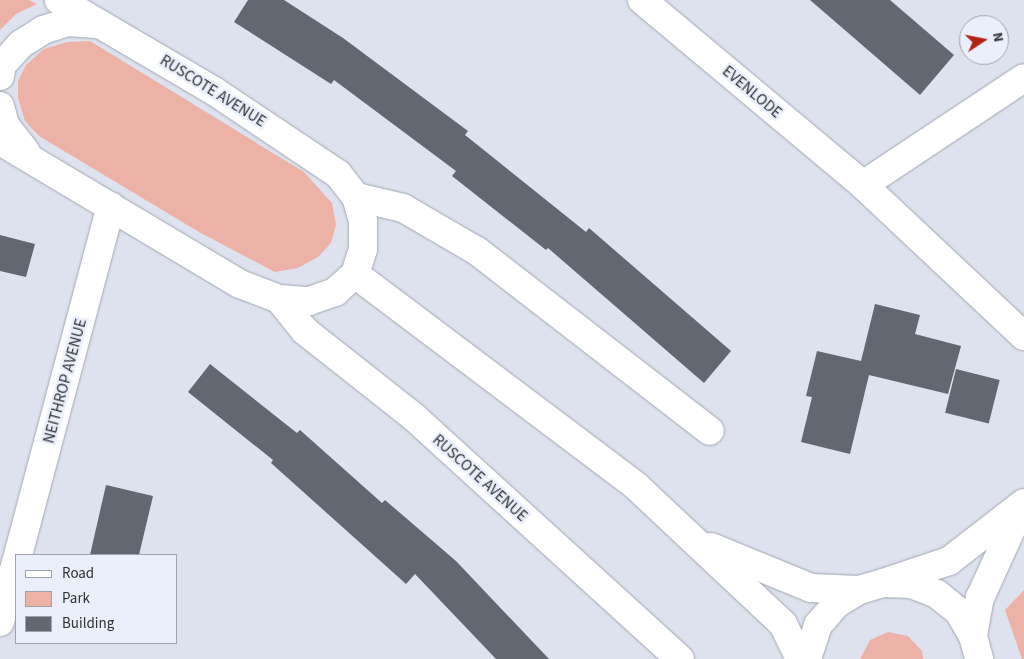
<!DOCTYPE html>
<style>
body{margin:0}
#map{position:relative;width:1024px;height:659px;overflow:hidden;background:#dde2ee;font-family:"Source Sans 3",sans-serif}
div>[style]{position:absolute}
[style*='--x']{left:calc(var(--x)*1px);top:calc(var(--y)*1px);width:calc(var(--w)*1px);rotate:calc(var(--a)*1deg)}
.green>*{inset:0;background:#edb2a7}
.building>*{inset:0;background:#636771;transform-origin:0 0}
.roads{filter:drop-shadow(0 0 1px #a2a7b2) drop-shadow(0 0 1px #a2a7b2)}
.minor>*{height:28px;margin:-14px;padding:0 14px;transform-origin:14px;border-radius:14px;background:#fff}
.major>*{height:28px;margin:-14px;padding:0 14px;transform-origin:14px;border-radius:14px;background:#fff}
span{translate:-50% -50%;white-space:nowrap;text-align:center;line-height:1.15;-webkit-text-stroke:5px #eaeffb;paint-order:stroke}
.street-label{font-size:16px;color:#303236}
.legend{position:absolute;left:15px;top:554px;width:162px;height:90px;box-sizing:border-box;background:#eaeffb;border:1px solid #a0a3ac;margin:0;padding:6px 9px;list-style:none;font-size:15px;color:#303236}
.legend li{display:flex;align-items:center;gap:10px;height:25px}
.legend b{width:25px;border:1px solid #a0a3ac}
.north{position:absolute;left:959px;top:15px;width:50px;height:50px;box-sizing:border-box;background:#eaeffb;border:1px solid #a0a3ac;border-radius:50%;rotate:79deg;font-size:14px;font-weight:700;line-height:20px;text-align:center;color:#303236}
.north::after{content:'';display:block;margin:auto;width:18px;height:22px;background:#b12313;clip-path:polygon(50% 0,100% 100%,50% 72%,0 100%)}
</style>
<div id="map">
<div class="green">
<div style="clip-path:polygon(0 0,29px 0,37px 4px,16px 14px,0 30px)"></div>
<div style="clip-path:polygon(90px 41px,304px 172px,332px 203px,336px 225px,331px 243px,318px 257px,298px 268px,275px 272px,199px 232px,39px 136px,25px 121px,18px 98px,18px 81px,26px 65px,44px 49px,67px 42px)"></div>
<div style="clip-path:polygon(1024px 590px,1024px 659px,1022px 659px,1005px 610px)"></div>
<div style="clip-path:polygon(888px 632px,908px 636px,922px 651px,923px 659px,860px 659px,870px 640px)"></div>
</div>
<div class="building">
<div style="clip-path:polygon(248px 0,284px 0,343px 38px,468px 131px,465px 135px,586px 232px,589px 228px,731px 351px,704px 383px,548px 248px,546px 250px,452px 176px,456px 171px,334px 80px,331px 84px,234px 22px)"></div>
<div style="clip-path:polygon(810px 0,890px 0,954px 55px,920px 95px)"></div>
<div style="clip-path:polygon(0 235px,35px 244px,26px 277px,0 271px)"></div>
<div style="clip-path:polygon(875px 304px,920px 315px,915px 334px,961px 346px,948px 394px,869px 375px,850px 454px,801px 442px,812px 397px,806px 396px,817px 351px,861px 361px)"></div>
<div style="clip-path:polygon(210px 364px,297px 433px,300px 430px,382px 503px,385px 500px,456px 561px,549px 659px,496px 659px,415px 574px,406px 584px,271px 463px,273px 460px,188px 392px)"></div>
<div style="left:956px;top:369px;width:45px;height:45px;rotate:14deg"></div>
<div style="clip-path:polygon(106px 485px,153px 496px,139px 555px,90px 555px)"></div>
</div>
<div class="roads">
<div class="minor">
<div style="--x:642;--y:0;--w:288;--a:39.9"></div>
<div style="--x:863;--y:185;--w:221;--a:43.2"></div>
<div style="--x:863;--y:185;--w:193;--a:-33.6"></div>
<div style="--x:356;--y:197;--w:48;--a:13.2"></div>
<div style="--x:403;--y:208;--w:86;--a:30.2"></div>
<div style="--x:477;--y:251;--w:294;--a:37.7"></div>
<div style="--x:279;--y:299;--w:41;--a:50.9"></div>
<div style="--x:305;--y:331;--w:140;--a:38.3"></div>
<div style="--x:415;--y:418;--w:358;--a:42.3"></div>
<div style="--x:18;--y:555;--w:361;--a:-75.1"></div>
<div style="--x:883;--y:583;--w:70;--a:-18.4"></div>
<div style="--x:949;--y:561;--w:95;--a:-37.7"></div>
<div style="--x:0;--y:622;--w:62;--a:-75.1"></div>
<div style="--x:973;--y:636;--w:39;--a:-80"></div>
<div style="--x:980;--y:598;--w:97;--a:-65.6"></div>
</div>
<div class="major">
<div style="--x:0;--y:76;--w:11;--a:-80"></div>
<div style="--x:2;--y:65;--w:28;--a:-48"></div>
<div style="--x:21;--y:44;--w:26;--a:-32"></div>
<div style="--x:43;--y:30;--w:25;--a:-18"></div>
<div style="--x:67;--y:22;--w:32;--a:4"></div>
<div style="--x:0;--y:106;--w:20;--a:75"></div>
<div style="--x:5;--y:125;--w:34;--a:52"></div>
<div style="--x:0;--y:141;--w:279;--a:30.8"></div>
<div style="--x:240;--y:284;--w:42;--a:21"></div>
<div style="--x:279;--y:299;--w:30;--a:4"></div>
<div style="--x:309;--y:301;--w:28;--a:-19"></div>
<div style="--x:335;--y:292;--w:27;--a:-42"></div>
<div style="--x:355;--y:274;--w:26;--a:-72"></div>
<div style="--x:363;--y:249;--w:28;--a:-90"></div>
<div style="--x:363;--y:221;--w:25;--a:-106"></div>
<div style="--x:356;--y:197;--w:29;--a:-128"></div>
<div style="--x:338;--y:174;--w:149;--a:-146.2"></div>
<div style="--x:214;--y:91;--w:180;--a:-149.6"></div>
<div style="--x:355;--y:274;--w:352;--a:37"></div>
<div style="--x:636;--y:486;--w:202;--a:43.2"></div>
<div style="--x:783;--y:624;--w:39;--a:64"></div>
<div style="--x:711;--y:547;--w:108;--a:22.3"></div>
<div style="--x:811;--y:588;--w:48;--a:2.4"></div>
<div style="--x:807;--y:659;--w:36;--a:-72"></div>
<div style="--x:818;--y:625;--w:28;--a:-49"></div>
<div style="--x:836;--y:604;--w:27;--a:-31"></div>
<div style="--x:859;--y:590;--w:25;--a:-16"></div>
<div style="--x:883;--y:583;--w:28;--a:2"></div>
<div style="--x:911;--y:584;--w:28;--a:21"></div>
<div style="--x:937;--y:594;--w:28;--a:39"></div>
<div style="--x:959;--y:612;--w:28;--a:60"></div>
<div style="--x:973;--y:636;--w:24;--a:75"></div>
</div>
</div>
<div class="street-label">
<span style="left:213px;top:91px;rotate:32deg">RUSCOTE AVENUE</span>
<span style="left:752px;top:92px;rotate:40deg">EVENLODE</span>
<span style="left:65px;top:381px;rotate:-75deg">NEITHROP AVENUE</span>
<span style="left:480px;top:478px;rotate:42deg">RUSCOTE AVENUE</span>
</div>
<ul class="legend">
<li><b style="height:6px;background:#fff"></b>Road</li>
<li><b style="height:14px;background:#edb2a7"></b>Park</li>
<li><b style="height:14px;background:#636771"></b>Building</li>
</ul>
<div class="north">N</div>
</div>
